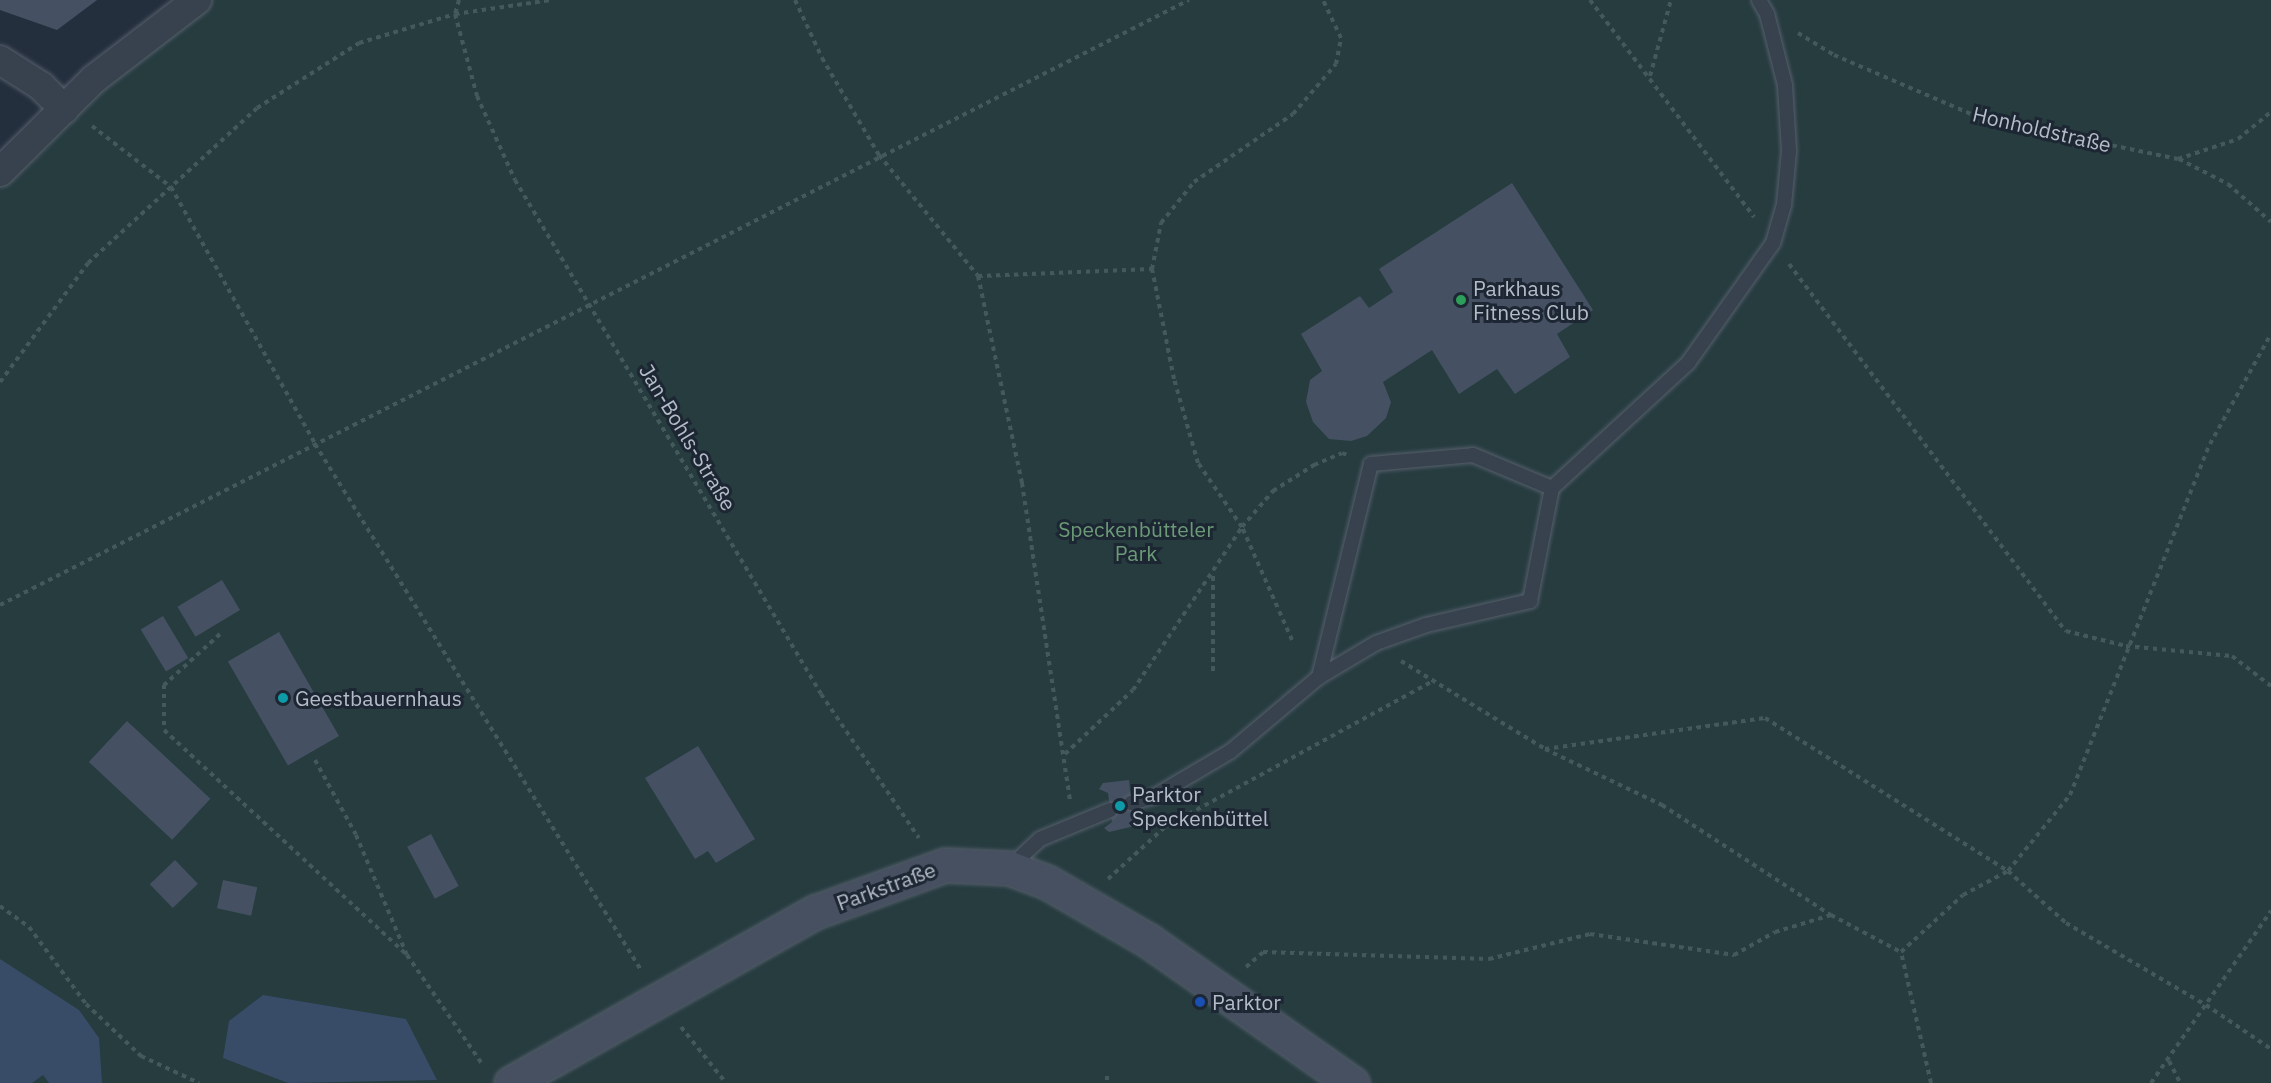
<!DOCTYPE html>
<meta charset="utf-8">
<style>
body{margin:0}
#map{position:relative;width:2271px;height:1083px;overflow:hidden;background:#242f3e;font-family:"IBM Plex Sans",sans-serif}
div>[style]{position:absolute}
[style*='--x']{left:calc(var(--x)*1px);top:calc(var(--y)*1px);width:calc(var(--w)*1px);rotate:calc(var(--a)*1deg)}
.green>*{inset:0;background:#263c3f}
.water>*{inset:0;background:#394c67}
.building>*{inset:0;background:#455162;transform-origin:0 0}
.path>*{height:4px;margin-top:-2px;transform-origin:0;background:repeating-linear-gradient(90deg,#44595c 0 4.5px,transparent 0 9px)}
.roads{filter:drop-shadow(0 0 2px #565f6c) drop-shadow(0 0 2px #565f6c)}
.lane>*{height:14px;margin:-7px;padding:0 7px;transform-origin:7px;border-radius:7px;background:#38414e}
.street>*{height:28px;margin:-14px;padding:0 14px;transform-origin:14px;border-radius:14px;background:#38414e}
.secondary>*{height:33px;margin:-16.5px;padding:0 16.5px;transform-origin:16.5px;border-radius:16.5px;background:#465061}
.dots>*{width:16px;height:16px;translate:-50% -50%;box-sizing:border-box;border:3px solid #1d2633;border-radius:50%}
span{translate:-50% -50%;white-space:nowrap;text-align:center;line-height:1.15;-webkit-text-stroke:6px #1d2633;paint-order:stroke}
.street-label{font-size:21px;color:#b4bcc9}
.poi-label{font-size:21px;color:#b4bcc9}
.left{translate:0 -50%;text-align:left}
.park-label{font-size:21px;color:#6b9a76}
</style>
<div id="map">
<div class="green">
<div style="clip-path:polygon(208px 0,2271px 0,2271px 1083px,0 1083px,0 181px,100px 83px)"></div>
</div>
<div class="water">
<div style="clip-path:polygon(0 959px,79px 1010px,99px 1038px,102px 1083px,49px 1083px,43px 1075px,32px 1083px,0 1083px)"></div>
<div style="clip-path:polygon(263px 995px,406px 1019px,437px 1080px,288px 1083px,223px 1058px,229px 1021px)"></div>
</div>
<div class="building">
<div style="clip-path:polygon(0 0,97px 0,57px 30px,0 10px)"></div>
<div style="clip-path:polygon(1512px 183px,1593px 310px,1557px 334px,1570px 357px,1515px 394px,1497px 369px,1459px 394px,1432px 350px,1383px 382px,1391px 402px,1386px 418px,1367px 436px,1351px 441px,1329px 439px,1313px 422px,1306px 402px,1310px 380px,1322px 371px,1301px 334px,1360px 296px,1369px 308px,1393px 292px,1379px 269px)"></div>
<div style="left:222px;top:580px;width:35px;height:52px;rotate:59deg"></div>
<div style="left:163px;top:616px;width:49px;height:26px;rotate:59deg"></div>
<div style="left:279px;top:632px;width:120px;height:59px;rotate:60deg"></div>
<div style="left:127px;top:721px;width:114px;height:56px;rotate:43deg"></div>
<div style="clip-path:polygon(698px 746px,755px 839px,716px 863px,708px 851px,695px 859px,645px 778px)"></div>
<div style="clip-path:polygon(1129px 780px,1133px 818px,1139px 825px,1109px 832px,1104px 828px,1112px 822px,1108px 793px,1099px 789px,1103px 783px)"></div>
<div style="left:431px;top:834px;width:59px;height:27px;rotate:62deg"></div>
<div style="left:175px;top:860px;width:33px;height:35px;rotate:46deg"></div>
<div style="left:223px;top:880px;width:35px;height:29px;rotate:12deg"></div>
</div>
<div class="path">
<div style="--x:459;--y:0;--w:15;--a:106"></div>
<div style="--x:455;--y:14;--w:85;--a:75"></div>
<div style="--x:477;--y:96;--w:92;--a:65.7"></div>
<div style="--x:515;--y:180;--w:598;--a:59.23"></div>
<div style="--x:821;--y:694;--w:174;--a:55.8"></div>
<div style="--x:795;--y:0;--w:64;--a:65"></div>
<div style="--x:822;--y:58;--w:113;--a:59.6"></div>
<div style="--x:879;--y:155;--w:156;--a:50.7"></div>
<div style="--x:978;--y:276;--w:212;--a:78"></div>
<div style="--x:1022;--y:483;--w:322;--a:81.4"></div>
<div style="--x:1590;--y:0;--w:272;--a:52.9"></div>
<div style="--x:1798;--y:33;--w:42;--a:31.4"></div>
<div style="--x:1834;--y:55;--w:159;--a:23.3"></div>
<div style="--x:1980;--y:118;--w:202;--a:11.7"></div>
<div style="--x:2178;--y:159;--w:63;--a:-18.4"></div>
<div style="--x:2238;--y:139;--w:43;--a:-39.3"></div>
<div style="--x:1650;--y:76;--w:79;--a:-74.6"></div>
<div style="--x:92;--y:126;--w:100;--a:37.7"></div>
<div style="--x:171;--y:187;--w:295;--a:60.7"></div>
<div style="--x:315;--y:444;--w:619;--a:58.21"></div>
<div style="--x:2179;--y:159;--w:55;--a:27"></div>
<div style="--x:2228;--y:184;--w:57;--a:41.5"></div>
<div style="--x:1789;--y:264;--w:460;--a:53"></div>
<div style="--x:2066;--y:631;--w:62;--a:14"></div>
<div style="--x:2126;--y:646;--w:106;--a:5.4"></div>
<div style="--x:2232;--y:656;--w:49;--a:37.6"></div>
<div style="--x:978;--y:276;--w:174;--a:-2.3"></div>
<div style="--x:0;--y:382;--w:148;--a:-53.5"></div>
<div style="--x:88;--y:263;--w:229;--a:-42.5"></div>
<div style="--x:257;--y:108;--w:121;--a:-32.5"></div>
<div style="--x:359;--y:43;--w:100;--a:-16.8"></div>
<div style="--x:455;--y:14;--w:97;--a:-8.3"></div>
<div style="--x:0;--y:605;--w:1334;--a:-26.97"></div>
<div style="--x:220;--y:634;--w:76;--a:137.7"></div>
<div style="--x:164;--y:685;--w:45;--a:90"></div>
<div style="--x:164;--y:730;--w:331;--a:42.8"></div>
<div style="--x:1292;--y:640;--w:124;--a:-113.9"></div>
<div style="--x:1242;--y:527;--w:78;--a:-124.5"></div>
<div style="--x:1198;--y:463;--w:87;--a:-105.9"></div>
<div style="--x:1174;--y:379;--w:112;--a:-101.3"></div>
<div style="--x:1152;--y:269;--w:47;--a:-78.9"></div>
<div style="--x:1161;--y:223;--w:53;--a:-51.2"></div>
<div style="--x:1194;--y:182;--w:120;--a:-34.5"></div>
<div style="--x:1293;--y:114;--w:66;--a:-49.3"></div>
<div style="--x:1336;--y:64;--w:26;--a:-79"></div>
<div style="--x:1341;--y:38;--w:42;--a:-115.3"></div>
<div style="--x:1401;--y:661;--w:169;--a:31.4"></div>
<div style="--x:1545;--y:749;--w:130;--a:25.6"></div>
<div style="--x:1662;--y:805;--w:202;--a:33.1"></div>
<div style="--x:1831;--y:915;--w:79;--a:27.9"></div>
<div style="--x:1213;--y:671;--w:95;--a:-90"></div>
<div style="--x:1545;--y:749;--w:222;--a:-8"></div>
<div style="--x:1765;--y:718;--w:287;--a:32.2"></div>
<div style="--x:2008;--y:871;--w:78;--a:41.9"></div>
<div style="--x:2066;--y:923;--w:162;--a:30.4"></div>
<div style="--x:2206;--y:1005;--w:78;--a:34.1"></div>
<div style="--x:1065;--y:754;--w:93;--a:-43.3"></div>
<div style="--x:1133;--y:690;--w:196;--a:-56.2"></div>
<div style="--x:1242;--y:527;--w:48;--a:-49.3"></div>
<div style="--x:1273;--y:491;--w:49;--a:-32.4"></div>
<div style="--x:1314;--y:465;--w:30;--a:-23"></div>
<div style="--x:1342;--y:453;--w:9;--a:21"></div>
<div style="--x:315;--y:760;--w:85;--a:61.3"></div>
<div style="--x:356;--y:835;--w:130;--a:67"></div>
<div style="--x:407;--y:955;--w:134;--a:55.4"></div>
<div style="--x:1108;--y:879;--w:77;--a:-42.4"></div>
<div style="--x:1165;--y:827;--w:303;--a:-28.6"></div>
<div style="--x:0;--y:906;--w:36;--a:36"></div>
<div style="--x:29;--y:927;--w:96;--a:53.5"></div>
<div style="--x:86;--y:1004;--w:76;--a:43.4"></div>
<div style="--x:141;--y:1056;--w:64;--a:25"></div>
<div style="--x:1246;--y:967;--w:23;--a:-41"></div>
<div style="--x:1263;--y:952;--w:226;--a:1.8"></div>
<div style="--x:1489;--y:959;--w:104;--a:-13.9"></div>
<div style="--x:1590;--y:934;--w:146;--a:8.3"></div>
<div style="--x:1734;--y:955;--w:47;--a:-29.3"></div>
<div style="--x:1775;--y:932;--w:59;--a:-16.9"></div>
<div style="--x:681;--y:1027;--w:72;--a:51.2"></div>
<div style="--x:2169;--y:1061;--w:25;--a:63"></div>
<div style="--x:1107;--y:1076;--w:7;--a:90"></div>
<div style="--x:1931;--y:1083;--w:134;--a:-102.9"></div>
<div style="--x:1901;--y:952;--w:84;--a:-42.6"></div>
<div style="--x:1963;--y:895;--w:51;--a:-28.1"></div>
<div style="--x:2008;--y:871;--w:98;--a:-50.8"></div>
<div style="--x:2070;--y:795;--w:378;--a:-68.3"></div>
<div style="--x:2210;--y:444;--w:126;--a:-61"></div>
<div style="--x:2151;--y:1083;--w:210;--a:-55.1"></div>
</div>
<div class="roads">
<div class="lane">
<div style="--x:1319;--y:677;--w:219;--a:-76.3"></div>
<div style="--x:1371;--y:464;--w:102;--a:-5"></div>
<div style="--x:1473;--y:455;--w:86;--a:22.7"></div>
<div style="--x:1131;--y:803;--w:25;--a:-16"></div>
<div style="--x:1155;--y:796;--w:88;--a:-30.6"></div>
<div style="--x:1231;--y:751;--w:115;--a:-40.1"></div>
<div style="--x:1319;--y:677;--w:66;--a:-30.8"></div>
<div style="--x:1376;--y:643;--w:53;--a:-19.8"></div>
<div style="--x:1426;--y:625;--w:107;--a:-13"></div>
<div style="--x:1530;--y:601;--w:115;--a:-79"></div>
<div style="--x:1552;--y:488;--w:185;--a:-42.6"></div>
<div style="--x:1688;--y:363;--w:147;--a:-54.7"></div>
<div style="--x:1773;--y:243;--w:40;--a:-74"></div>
<div style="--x:1784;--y:205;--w:54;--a:-84.7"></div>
<div style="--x:1789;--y:151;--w:66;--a:-93.5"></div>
<div style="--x:1785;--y:85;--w:73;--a:-104.2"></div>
<div style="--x:1767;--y:14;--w:16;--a:-120"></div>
<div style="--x:1009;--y:868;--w:42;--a:-43.1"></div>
<div style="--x:1040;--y:839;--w:76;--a:-22.5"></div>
</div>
<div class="street">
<div style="--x:0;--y:60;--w:49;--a:32.4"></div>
<div style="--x:41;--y:86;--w:33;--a:45"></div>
<div style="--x:0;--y:172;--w:132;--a:-44.7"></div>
<div style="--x:94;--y:79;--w:130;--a:-37.5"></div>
</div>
<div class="secondary">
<div style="--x:511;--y:1083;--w:349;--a:-29.4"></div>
<div style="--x:815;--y:912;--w:138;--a:-19.9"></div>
<div style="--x:945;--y:865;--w:64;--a:2.7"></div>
<div style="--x:1009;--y:868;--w:40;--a:20.2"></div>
<div style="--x:1047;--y:882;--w:118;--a:30"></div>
<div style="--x:1149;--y:941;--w:248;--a:35"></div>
</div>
</div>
<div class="dots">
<div style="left:1461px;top:300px;background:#2e9e5b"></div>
<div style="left:283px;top:698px;background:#0f9aa8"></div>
<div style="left:1120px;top:806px;background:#0f9aa8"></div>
<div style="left:1200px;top:1002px;background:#1a4fb4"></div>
</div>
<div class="street-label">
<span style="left:2042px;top:129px;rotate:13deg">Honholdstraße</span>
<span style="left:688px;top:437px;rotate:59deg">Jan-Bohls-Straße</span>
<span style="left:886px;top:886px;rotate:-20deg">Parkstraße</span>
</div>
<div class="poi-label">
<span class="left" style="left:1473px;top:300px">Parkhaus<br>Fitness Club</span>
<span class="left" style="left:295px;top:698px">Geestbauernhaus</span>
<span class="left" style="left:1132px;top:806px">Parktor<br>Speckenbüttel</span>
<span class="left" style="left:1212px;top:1002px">Parktor</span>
</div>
<div class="park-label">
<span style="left:1136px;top:541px">Speckenbütteler<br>Park</span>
</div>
</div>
